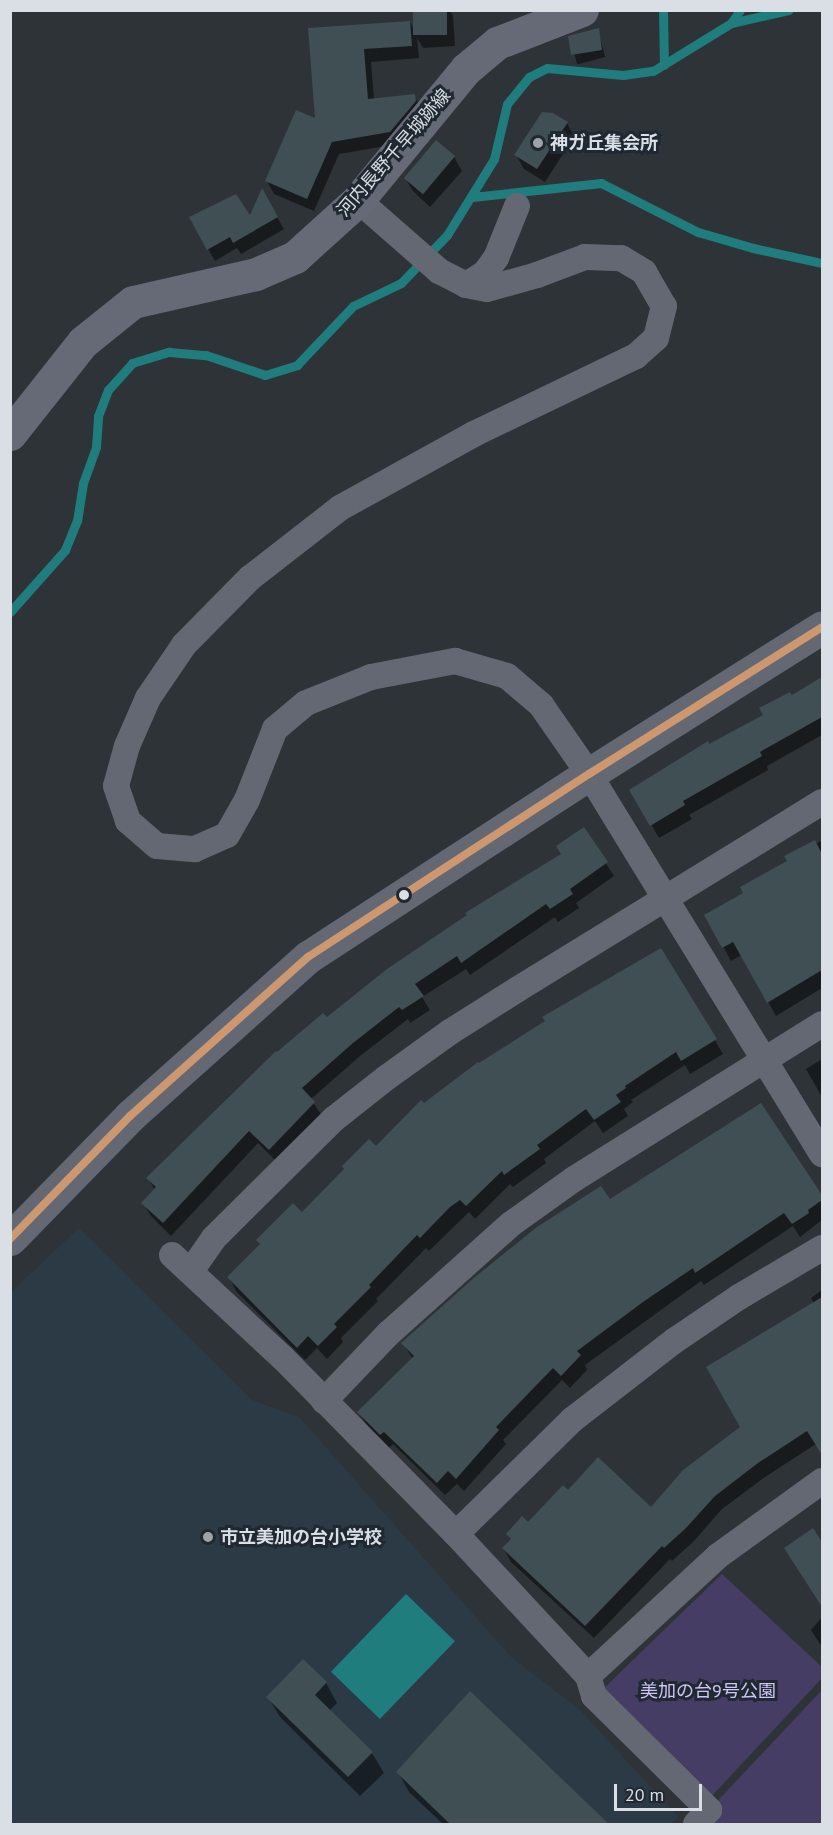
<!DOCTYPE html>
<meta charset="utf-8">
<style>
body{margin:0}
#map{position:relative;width:833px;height:1835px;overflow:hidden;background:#2e3337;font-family:"PT Sans","Noto Sans JP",sans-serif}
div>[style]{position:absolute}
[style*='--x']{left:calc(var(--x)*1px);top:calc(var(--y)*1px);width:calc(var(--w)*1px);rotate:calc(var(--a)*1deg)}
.built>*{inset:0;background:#2c3a46}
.green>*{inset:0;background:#463d64}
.water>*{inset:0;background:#1f7d7e;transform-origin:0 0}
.shadow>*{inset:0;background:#0007;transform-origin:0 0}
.stream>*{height:9px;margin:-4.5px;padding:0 4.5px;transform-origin:4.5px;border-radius:4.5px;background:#1f7d7e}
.building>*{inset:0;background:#404f54;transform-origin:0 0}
.minor>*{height:26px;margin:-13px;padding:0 13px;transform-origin:13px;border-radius:13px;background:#636872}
.tertiary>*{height:33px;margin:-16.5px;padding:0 16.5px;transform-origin:16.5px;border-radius:16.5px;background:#636872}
.secondary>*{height:33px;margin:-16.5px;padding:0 16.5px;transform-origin:16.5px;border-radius:16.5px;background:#656a76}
.bus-1>*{height:8px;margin:-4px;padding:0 4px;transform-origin:4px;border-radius:4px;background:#cd976f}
.dots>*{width:16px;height:16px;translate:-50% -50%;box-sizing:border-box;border:3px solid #202931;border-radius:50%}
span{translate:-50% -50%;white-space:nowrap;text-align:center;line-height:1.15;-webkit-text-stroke:6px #202931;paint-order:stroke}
.poi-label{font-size:18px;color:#d9dfe4;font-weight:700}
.left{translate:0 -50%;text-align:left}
.street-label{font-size:18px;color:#d9dfe4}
.park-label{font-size:18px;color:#cfc4f7}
.frame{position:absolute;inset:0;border:12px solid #d9dfe4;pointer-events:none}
.scale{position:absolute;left:614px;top:1784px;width:88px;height:27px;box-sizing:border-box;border:3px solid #d9dfe4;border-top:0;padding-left:8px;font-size:18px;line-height:21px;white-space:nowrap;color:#d9dfe4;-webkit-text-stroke:4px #202931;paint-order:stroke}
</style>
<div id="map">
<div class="built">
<div style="clip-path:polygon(79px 1228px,252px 1400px,299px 1417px,512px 1658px,579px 1709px,678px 1817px,670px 1824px,11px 1824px,11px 1292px)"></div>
</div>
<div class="green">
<div style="clip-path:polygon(722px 1574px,822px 1667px,822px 1678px,709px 1799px,602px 1690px)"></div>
<div style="clip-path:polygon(822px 1690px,822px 1824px,696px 1824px,709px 1810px)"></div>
</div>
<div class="water">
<div style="left:406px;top:1594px;width:68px;height:108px;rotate:44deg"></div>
</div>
<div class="shadow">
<div style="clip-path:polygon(414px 10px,450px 10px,453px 16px,455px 46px,423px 48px,417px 38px,419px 58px,371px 62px,374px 100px,414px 96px,422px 109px,397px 144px,339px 154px,314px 211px,274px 194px,267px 181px,317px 120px,310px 29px,410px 22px,415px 32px)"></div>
<div style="left:598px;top:30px;width:28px;height:29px;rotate:75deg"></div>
<div style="clip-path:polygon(567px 123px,574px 137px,545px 182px,524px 169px,516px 155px)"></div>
<div style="clip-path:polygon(436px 142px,454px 157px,462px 171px,430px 207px,413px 191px,405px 178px)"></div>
<div style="clip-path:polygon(262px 192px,284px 229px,241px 254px,237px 248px,215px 261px,208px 249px,250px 218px)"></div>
<div style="clip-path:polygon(822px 678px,822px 735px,767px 766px,768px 770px,689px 815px,692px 819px,659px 838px,631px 790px,765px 716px)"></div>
<div style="clip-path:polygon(583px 829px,614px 876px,576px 903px,579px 908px,558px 922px,555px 917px,470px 975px,466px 969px,422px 997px,430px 1010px,410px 1023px,408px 1019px,360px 1056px,311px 1099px,322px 1116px,277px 1162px,258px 1143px,171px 1236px,151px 1216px,143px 1203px,155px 1190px,148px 1178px,326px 1019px,562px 855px)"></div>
<div style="clip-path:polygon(822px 840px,822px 988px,776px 1016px,742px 955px,731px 961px,706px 915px,745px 894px)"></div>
<div style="clip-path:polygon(661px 950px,723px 1054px,690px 1074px,685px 1065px,631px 1100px,633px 1102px,624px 1109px,628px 1116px,603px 1133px,595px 1121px,544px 1159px,546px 1163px,513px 1187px,510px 1184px,475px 1219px,469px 1212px,429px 1251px,426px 1248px,376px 1299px,378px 1301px,341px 1338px,343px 1342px,327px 1359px,317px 1348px,305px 1360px,236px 1291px,229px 1277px,260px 1245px,258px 1241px,302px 1214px,424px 1105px,479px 1065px,547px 1022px,544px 1017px)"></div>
<div style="clip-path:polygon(822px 1059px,822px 1097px,806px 1069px)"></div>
<div style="clip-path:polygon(761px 1105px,822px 1198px,822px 1220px,800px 1237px,793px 1226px,704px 1285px,701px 1281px,585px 1365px,587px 1370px,570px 1388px,562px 1380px,503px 1440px,506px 1444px,464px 1491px,457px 1484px,445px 1495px,393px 1444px,389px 1448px,367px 1426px,359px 1412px,413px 1359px,403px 1343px,610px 1201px)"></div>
<div style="clip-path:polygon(822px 1290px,822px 1447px,819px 1449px,816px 1444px,765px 1477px,722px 1509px,693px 1542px,672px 1561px,670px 1559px,594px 1638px,511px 1562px,504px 1549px,511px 1540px,508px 1534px,528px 1524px,568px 1492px,651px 1509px,742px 1428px,814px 1304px,811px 1298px)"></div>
<div style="clip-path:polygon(813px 1530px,822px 1544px,822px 1606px,793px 1562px)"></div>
<div style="clip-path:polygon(822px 1617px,822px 1647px,811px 1630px)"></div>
<div style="clip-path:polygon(326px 1683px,337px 1703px,329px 1711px,372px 1753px,384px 1773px,360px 1796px,280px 1717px,268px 1697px)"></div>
<div style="clip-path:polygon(398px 1772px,601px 1820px,604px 1824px,443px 1824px,409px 1792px)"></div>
</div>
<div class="stream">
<div style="--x:663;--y:10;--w:55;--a:89"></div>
<div style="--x:731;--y:23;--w:16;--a:-55"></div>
<div style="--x:472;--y:197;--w:130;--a:-6.2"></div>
<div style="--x:601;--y:183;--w:109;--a:26.8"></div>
<div style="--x:698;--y:232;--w:57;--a:16.2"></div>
<div style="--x:753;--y:248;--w:71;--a:12.3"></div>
<div style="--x:10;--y:612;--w:83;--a:-48.4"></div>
<div style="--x:65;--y:550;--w:31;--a:-68"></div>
<div style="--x:77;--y:521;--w:38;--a:-81"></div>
<div style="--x:83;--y:483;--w:38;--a:-70"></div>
<div style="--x:96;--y:447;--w:31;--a:-86"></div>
<div style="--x:98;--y:416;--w:28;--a:-69"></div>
<div style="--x:108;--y:390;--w:36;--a:-48"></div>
<div style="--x:132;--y:363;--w:39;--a:-17"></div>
<div style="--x:169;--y:352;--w:37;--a:5"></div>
<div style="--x:206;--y:355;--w:62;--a:18.7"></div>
<div style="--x:265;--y:375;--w:34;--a:-17"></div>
<div style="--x:297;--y:365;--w:81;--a:-46.5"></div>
<div style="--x:353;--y:306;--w:53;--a:-25.6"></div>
<div style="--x:401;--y:283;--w:66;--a:-46.2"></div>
<div style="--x:447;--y:235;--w:89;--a:-58.3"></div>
<div style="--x:494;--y:159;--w:57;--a:-76.7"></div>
<div style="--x:507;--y:104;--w:35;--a:-51"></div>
<div style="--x:529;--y:77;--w:20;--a:-27"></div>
<div style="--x:547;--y:68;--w:76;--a:5.3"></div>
<div style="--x:623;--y:75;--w:30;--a:-8"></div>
<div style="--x:653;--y:71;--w:92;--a:-31.6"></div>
<div style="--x:731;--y:23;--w:59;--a:-12.6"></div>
</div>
<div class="building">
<div style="left:413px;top:10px;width:34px;height:25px"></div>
<div style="clip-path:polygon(410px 21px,412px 46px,364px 49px,368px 99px,415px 94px,416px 101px,390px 132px,332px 142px,307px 199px,265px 181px,296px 110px,315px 118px,308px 28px)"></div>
<div style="clip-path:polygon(599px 28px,602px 50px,571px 55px,568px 36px)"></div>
<div style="clip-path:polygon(542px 112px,553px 113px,568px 122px,537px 169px,514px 155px)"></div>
<div style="left:436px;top:140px;width:25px;height:50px;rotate:40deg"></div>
<div style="clip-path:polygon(262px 188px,278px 217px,233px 243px,230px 237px,207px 250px,189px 217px,236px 194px,250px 215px)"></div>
<div style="clip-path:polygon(822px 677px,822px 717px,760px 752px,762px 756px,683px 801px,685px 805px,650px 826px,629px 790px,708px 741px,709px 744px,763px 715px,759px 708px,790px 692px,792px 695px)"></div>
<div style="clip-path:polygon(584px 827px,608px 862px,570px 889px,573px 894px,550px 909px,546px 904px,461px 963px,457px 956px,415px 984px,424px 996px,402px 1010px,399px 1007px,353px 1043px,302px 1088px,315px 1102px,269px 1150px,249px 1131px,163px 1223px,141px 1203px,156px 1187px,146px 1178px,276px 1051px,277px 1052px,323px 1013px,327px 1017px,387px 969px,467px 915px,465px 913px,561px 854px,556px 846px)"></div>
<div style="clip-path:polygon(815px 840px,822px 854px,822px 970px,767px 1003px,733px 942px,722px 948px,704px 915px,743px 893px,740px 887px,787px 861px,784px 856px)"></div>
<div style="clip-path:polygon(661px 948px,717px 1039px,681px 1061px,676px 1052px,625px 1086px,626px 1088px,616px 1095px,621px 1102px,594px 1120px,586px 1109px,537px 1145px,540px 1149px,504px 1175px,502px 1171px,466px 1206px,460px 1200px,450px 1207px,420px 1238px,417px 1235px,369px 1285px,371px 1287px,334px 1324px,337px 1327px,318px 1346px,308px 1336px,297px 1348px,227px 1277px,260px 1244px,256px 1240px,293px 1203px,302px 1212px,344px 1169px,342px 1166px,369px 1139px,376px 1146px,421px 1100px,424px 1103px,478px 1062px,479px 1063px,545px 1021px,542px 1017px)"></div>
<div style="clip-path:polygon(761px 1103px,822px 1195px,822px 1200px,808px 1210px,809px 1213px,792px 1224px,784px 1213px,695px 1273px,693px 1268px,643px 1302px,577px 1351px,581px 1355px,561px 1376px,553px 1368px,496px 1427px,499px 1430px,456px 1479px,448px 1471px,437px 1483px,384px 1432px,380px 1435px,357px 1412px,414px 1356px,401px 1343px,475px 1277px,537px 1227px,601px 1186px,610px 1199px)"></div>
<div style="clip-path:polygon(822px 1297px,822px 1455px,807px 1431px,758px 1463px,715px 1496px,686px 1528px,664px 1548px,662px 1546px,585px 1626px,502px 1548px,511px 1539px,506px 1534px,522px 1516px,528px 1522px,563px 1485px,568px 1490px,598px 1457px,651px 1507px,683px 1470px,740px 1427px,706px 1367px)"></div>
<div style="clip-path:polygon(813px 1528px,822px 1542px,822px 1607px,784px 1548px)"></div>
<div style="clip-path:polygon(303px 1659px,327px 1682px,315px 1695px,373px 1752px,348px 1777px,266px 1697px)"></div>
<div style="clip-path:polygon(470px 1691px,609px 1824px,450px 1824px,396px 1772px)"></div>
</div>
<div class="minor">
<div style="--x:358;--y:200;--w:108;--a:41.2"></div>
<div style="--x:439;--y:271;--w:30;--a:27"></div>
<div style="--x:466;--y:285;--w:21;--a:11"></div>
<div style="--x:487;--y:289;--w:52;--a:-15.6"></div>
<div style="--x:537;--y:275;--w:51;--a:-20.6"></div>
<div style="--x:585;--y:257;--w:36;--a:2"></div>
<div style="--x:621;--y:258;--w:27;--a:31"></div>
<div style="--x:644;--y:272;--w:39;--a:60"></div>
<div style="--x:664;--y:306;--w:33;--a:104"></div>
<div style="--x:656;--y:338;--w:27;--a:138"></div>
<div style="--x:636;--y:356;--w:180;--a:154.3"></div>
<div style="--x:474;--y:434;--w:153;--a:151.1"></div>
<div style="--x:340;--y:508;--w:114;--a:142.1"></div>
<div style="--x:250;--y:578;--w:94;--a:134.6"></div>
<div style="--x:184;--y:645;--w:64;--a:124.2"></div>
<div style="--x:148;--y:698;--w:52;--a:113.6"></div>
<div style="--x:127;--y:746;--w:41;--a:105.4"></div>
<div style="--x:116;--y:786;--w:37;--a:71"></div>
<div style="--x:128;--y:821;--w:38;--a:41"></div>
<div style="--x:157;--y:846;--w:38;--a:5"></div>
<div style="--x:195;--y:849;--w:35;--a:-24"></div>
<div style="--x:227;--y:835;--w:40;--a:-60.3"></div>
<div style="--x:247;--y:800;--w:76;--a:-68.5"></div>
<div style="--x:275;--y:729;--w:40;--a:-40"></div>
<div style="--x:306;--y:703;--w:70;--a:-21.8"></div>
<div style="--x:371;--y:677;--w:86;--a:-10.8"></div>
<div style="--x:455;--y:661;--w:54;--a:16.1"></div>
<div style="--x:507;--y:676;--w:45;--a:40.5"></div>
<div style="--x:541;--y:705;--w:84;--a:55.2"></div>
<div style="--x:589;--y:774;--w:446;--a:58.5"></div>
<div style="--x:466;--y:285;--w:22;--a:-32"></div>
<div style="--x:485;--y:273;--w:19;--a:-54"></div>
<div style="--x:496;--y:258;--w:56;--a:-68"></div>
<div style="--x:172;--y:1255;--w:151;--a:42.9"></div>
<div style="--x:283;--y:1358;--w:247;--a:45.5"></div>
<div style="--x:456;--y:1534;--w:194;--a:47.1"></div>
<div style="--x:588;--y:1676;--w:21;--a:73"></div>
<div style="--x:594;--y:1696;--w:162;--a:44.7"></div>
<div style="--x:709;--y:1810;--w:19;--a:133"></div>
<div style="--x:191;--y:1271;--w:40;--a:-55.1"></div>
<div style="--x:214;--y:1238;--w:169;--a:-44.8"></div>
<div style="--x:334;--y:1119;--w:66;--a:-38.3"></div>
<div style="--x:386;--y:1078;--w:79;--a:-35.7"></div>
<div style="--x:450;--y:1032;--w:80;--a:-32.3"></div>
<div style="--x:518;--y:989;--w:357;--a:-31.6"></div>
<div style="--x:324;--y:1401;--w:93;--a:-46.3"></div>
<div style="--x:388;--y:1334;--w:165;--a:-41.8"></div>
<div style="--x:511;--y:1224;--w:77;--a:-35.5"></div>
<div style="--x:574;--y:1179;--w:292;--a:-32"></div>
<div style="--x:456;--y:1534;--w:163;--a:-44.5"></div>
<div style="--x:572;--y:1420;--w:129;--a:-37.8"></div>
<div style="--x:674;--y:1341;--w:78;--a:-34.1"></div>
<div style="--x:739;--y:1297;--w:96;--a:-30.6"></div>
<div style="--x:588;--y:1676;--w:177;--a:-42.7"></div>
<div style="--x:718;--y:1556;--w:128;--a:-35.8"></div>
</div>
<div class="tertiary">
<div style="--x:10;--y:1239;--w:172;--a:-45.7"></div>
<div style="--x:130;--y:1116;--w:239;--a:-41.8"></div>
<div style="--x:308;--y:957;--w:335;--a:-33.1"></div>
<div style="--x:589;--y:774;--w:275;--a:-32.2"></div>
</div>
<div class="secondary">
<div style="--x:10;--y:434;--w:117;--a:-51.6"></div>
<div style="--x:83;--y:342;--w:64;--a:-38.7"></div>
<div style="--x:133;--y:302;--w:126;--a:-12.8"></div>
<div style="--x:256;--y:274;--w:43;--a:-23.6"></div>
<div style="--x:295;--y:257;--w:85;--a:-42.1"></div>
<div style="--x:358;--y:200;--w:170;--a:-50.5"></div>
<div style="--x:466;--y:69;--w:40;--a:-40"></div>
<div style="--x:497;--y:43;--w:91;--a:-21.2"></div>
</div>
<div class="bus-1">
<div style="--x:10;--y:1239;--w:172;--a:-45.7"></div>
<div style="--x:130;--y:1116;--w:239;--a:-41.8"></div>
<div style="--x:308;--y:957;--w:335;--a:-33.1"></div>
<div style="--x:589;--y:774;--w:275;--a:-32.2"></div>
</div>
<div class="dots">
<div style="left:538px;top:143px;background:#9da3a7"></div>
<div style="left:404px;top:895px;background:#d9dfe4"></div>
<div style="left:208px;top:1537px;background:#9da3a7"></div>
</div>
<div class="poi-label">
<span class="left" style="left:550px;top:143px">神ガ丘集会所</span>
<span class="left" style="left:220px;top:1537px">市立美加の台小学校</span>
</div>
<div class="street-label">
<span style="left:394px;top:153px;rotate:-49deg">河内長野千早城跡線</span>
</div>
<div class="park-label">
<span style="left:708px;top:1691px">美加の台9号公園</span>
</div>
<div class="frame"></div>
<div class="scale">20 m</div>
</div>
